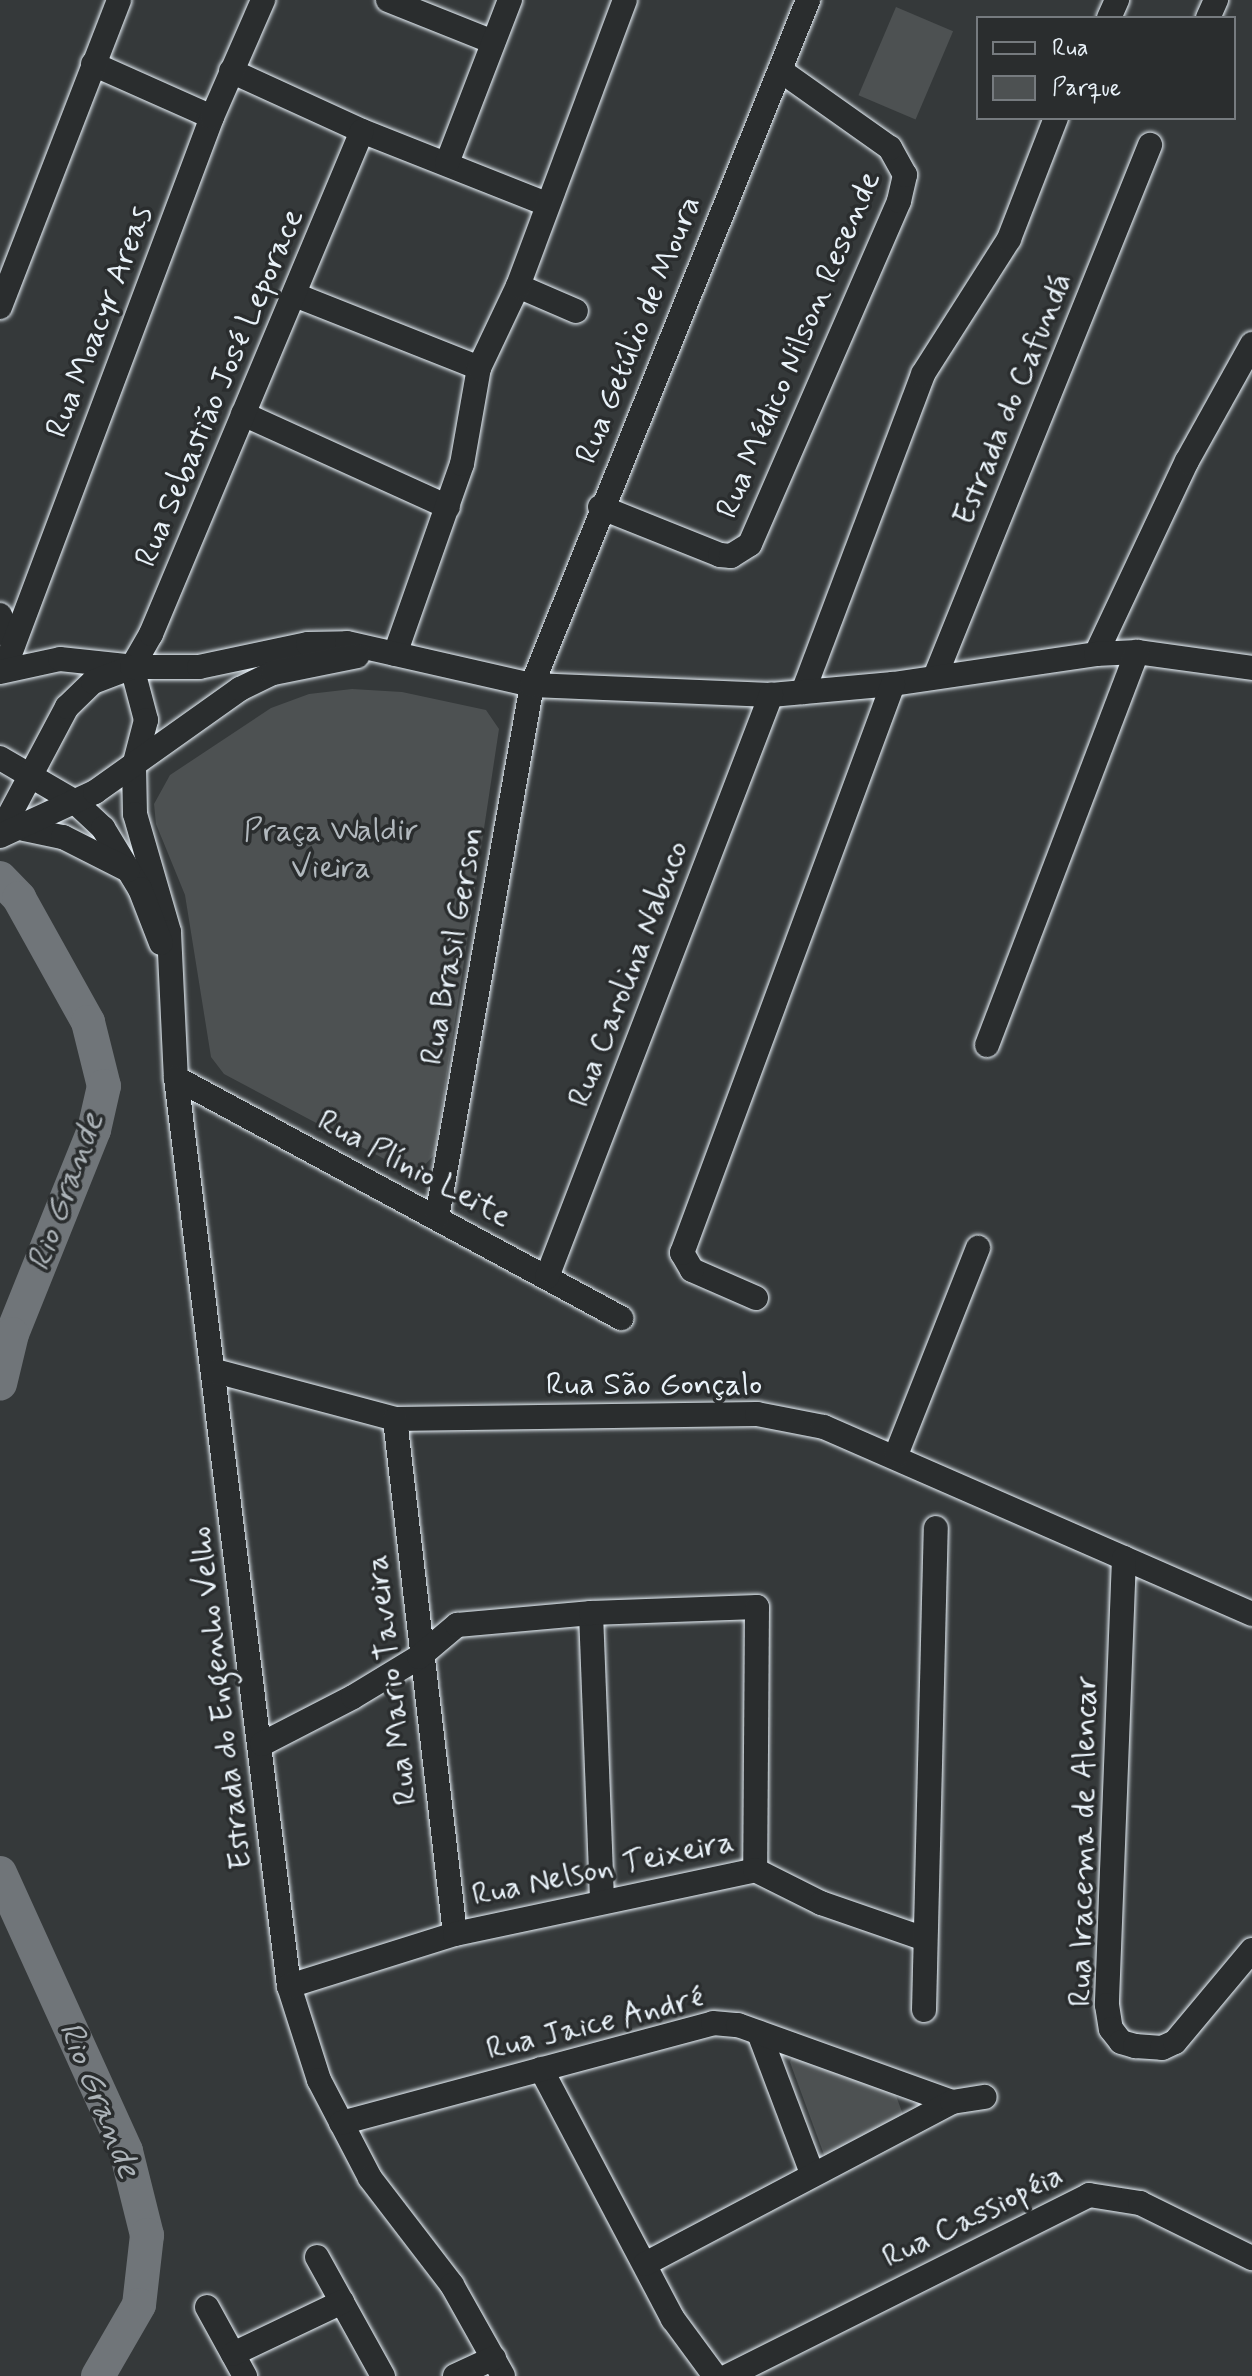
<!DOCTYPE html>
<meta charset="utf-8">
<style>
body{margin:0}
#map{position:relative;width:1252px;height:2376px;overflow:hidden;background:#35393a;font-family:Mynerve,sans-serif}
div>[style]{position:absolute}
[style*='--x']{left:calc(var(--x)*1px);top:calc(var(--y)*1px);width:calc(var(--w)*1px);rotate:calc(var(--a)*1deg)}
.green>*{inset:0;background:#4d5152;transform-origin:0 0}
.river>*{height:34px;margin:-17px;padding:0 17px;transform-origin:17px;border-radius:17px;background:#707579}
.roads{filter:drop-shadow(0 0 2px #e8f1f8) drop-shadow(0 0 2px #e8f1f8)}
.minor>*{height:24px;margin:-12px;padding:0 12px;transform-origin:12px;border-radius:12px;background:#2a2d2e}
span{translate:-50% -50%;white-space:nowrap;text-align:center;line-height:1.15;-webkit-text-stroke:7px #2a2d2e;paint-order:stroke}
.street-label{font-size:32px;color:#e8f1f8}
.park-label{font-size:32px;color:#b2b9be}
.water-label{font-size:34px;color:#acb3b8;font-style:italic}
.legend{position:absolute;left:976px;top:16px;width:260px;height:104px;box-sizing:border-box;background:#2a2d2e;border:2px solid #767b7f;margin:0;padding:10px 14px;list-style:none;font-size:24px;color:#e8f1f8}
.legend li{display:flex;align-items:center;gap:16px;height:40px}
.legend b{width:40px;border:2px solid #767b7f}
</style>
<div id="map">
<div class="green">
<div style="left:896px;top:7px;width:62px;height:96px;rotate:23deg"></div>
<div style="clip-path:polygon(352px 689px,402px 692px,486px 710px,499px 729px,435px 1154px,419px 1171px,407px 1171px,224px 1074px,211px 1057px,185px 895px,156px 824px,154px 804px,170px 775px,271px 708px,309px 694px)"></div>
<div style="clip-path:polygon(793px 2055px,895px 2093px,905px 2120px,826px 2160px,790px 2062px)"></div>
</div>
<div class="river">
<div style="--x:0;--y:878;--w:28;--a:46"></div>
<div style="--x:19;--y:898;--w:142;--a:60.9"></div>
<div style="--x:88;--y:1022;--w:66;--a:76"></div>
<div style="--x:104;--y:1086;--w:45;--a:102.8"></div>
<div style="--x:94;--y:1130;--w:220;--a:111.9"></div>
<div style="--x:12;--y:1334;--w:51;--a:103.5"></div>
<div style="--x:0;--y:1873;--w:305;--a:65.6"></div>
<div style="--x:126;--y:2151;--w:87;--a:76"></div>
<div style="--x:147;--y:2235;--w:70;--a:96.5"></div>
<div style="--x:139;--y:2305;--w:82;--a:120"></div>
</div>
<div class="roads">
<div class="minor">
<div style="--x:388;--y:0;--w:113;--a:21.8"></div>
<div style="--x:1109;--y:18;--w:20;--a:-66"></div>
<div style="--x:1208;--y:18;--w:20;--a:-66"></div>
<div style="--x:93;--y:64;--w:130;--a:24"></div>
<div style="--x:231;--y:71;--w:144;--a:24.6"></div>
<div style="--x:362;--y:131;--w:198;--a:21.6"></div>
<div style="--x:447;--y:163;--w:175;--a:-68.9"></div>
<div style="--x:518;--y:286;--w:63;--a:23.3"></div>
<div style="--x:295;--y:295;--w:198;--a:21.6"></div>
<div style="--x:0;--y:307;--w:329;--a:-68.8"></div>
<div style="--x:243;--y:414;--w:225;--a:24.4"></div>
<div style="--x:600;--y:507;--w:129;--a:21.8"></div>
<div style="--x:720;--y:555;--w:11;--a:5"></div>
<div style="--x:731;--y:556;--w:22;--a:-32"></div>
<div style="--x:750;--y:544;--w:374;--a:-66.5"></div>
<div style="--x:899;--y:201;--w:27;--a:-77"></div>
<div style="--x:905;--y:175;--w:31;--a:-119"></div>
<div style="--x:890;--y:148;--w:135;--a:-144.7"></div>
<div style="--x:0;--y:615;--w:32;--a:66"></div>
<div style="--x:395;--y:654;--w:201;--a:-70.6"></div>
<div style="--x:462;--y:464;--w:97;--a:-80"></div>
<div style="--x:479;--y:368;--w:91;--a:-64.6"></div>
<div style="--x:518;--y:286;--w:305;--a:-69.5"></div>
<div style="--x:1096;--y:654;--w:213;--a:-64.8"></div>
<div style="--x:1187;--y:461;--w:134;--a:-60.9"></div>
<div style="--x:132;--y:667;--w:55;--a:75.2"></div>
<div style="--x:146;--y:720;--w:48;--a:104.6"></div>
<div style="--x:134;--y:766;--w:48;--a:88.8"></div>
<div style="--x:135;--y:814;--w:123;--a:73.9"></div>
<div style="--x:169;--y:932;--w:146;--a:87.3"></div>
<div style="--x:176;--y:1078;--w:915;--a:82.91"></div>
<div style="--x:289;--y:1986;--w:99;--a:72.3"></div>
<div style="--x:319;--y:2080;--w:110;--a:62.5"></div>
<div style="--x:370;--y:2178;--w:135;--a:52.5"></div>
<div style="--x:452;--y:2285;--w:104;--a:60.7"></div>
<div style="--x:132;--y:667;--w:38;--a:-60"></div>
<div style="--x:151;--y:634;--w:545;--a:-67.24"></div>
<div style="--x:4;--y:670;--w:591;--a:-69.39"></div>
<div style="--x:212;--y:117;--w:128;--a:-66.4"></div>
<div style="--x:0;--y:672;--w:61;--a:-12.2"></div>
<div style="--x:60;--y:659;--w:66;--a:6.1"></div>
<div style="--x:935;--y:677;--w:574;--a:-67.99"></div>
<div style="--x:803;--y:692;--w:340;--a:-69.3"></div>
<div style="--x:923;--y:374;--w:160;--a:-57.5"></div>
<div style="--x:1009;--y:239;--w:130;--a:-68.8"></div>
<div style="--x:0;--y:758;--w:86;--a:30.2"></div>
<div style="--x:74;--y:801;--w:40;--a:43"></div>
<div style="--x:103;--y:828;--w:71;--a:58.8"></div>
<div style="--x:140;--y:889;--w:58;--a:68.7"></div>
<div style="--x:24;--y:829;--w:40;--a:12"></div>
<div style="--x:63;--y:837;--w:73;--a:26.9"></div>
<div style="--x:0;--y:833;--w:143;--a:-62"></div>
<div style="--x:67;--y:707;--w:36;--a:-44"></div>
<div style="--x:93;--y:682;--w:42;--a:-21"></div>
<div style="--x:132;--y:667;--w:67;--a:0"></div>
<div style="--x:199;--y:667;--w:111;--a:-11.9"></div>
<div style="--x:308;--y:644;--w:39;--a:-1"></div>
<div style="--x:347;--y:643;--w:190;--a:12.8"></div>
<div style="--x:532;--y:685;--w:239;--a:2.4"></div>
<div style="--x:771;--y:695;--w:122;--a:-5.2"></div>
<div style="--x:893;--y:684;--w:205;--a:-8.4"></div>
<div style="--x:1096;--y:654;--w:41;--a:-2.8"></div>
<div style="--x:1137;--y:652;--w:116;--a:7.9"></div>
<div style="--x:0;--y:836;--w:105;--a:-24.9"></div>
<div style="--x:95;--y:792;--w:178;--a:-35.4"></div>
<div style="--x:240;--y:689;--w:37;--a:-26"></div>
<div style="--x:273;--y:673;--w:86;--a:-11.4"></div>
<div style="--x:987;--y:1045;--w:421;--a:-69.1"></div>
<div style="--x:176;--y:1078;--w:506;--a:28.34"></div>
<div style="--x:437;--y:1217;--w:540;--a:-79.88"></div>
<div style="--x:532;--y:685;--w:739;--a:-68.05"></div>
<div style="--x:547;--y:1277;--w:624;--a:-68.95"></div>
<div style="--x:756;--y:1298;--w:70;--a:-156.4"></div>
<div style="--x:692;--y:1270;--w:20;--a:-120"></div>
<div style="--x:682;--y:1253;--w:607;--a:-69.65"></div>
<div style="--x:215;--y:1371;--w:186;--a:14.9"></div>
<div style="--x:395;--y:1419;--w:362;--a:-0.8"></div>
<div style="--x:757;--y:1414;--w:68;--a:11"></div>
<div style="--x:824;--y:1427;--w:467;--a:23.6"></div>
<div style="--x:395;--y:1419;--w:518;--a:83.35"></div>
<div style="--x:896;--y:1455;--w:223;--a:-68.4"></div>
<div style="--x:1124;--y:1558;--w:447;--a:92.2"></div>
<div style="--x:1107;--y:2005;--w:24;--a:81"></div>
<div style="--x:1111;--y:2029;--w:16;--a:52"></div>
<div style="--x:1121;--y:2042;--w:15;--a:16"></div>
<div style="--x:1135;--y:2046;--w:27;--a:4"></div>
<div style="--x:1162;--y:2048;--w:14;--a:-25"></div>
<div style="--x:1175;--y:2042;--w:120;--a:-50.1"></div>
<div style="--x:591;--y:1613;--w:286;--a:87.8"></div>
<div style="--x:262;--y:1744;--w:102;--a:-27.3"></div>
<div style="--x:353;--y:1697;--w:77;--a:-31.2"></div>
<div style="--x:419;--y:1657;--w:50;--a:-40.1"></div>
<div style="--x:457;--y:1625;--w:135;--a:-5.1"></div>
<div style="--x:591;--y:1613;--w:166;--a:-2.1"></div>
<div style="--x:757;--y:1607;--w:263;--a:90.4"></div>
<div style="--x:289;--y:1986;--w:174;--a:-17.4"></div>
<div style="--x:455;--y:1934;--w:307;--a:-12"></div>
<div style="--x:755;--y:1870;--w:74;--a:26.6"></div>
<div style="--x:821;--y:1903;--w:110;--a:19.1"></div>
<div style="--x:924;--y:2010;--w:482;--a:-88.6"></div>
<div style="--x:759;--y:2033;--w:150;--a:69.3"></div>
<div style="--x:541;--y:2069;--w:283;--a:62.2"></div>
<div style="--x:673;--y:2319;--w:71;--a:53.6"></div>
<div style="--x:341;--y:2123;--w:385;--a:-15"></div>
<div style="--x:713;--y:2023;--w:25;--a:5"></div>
<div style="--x:738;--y:2025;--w:227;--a:19.8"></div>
<div style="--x:317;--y:2257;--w:136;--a:61"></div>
<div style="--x:645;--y:2264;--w:347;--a:-27.8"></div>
<div style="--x:952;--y:2102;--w:33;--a:-9"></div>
<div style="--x:207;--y:2307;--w:79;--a:61.2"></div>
<div style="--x:233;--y:2354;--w:121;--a:-25.5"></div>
<div style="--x:455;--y:2376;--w:43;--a:-24.8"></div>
<div style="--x:728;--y:2376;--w:404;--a:-26.6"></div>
<div style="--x:1089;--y:2195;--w:52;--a:8.9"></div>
<div style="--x:1140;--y:2203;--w:125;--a:26.2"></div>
</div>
</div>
<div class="street-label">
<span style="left:100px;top:322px;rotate:-69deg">Rua Moacyr Areas</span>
<span style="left:639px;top:330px;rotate:-68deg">Rua Getúlio de Moura</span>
<span style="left:799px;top:345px;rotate:-67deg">Rua Médico Nilson Resende</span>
<span style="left:220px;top:388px;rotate:-67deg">Rua Sebastião José Leporace</span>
<span style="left:1013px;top:399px;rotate:-68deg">Estrada do Cafundá</span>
<span style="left:453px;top:946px;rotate:-80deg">Rua Brasil Gerson</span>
<span style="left:629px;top:974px;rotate:-69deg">Rua Carolina Nabuco</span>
<span style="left:414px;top:1169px;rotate:28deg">Rua Plínio Leite</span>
<span style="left:654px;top:1385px">Rua São Gonçalo</span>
<span style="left:392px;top:1680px;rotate:-97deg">Rua Mario Taveira</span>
<span style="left:221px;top:1698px;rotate:-97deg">Estrada do Engenho Velho</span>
<span style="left:1084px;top:1841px;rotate:-89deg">Rua Iracema de Alencar</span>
<span style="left:603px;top:1869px;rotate:-12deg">Rua Nelson Teixeira</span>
<span style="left:595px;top:2024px;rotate:-14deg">Rua Jaice André</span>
<span style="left:973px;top:2217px;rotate:-26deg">Rua Cassiopéia</span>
</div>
<div class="park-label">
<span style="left:331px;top:850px">Praça Waldir<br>Vieira</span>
</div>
<div class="water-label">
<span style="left:66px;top:1192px;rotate:-70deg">Rio Grande</span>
<span style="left:99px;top:2100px;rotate:68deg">Rio Grande</span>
</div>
<ul class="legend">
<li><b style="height:10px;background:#2a2d2e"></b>Rua</li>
<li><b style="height:22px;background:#4d5152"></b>Parque</li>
</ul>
</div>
